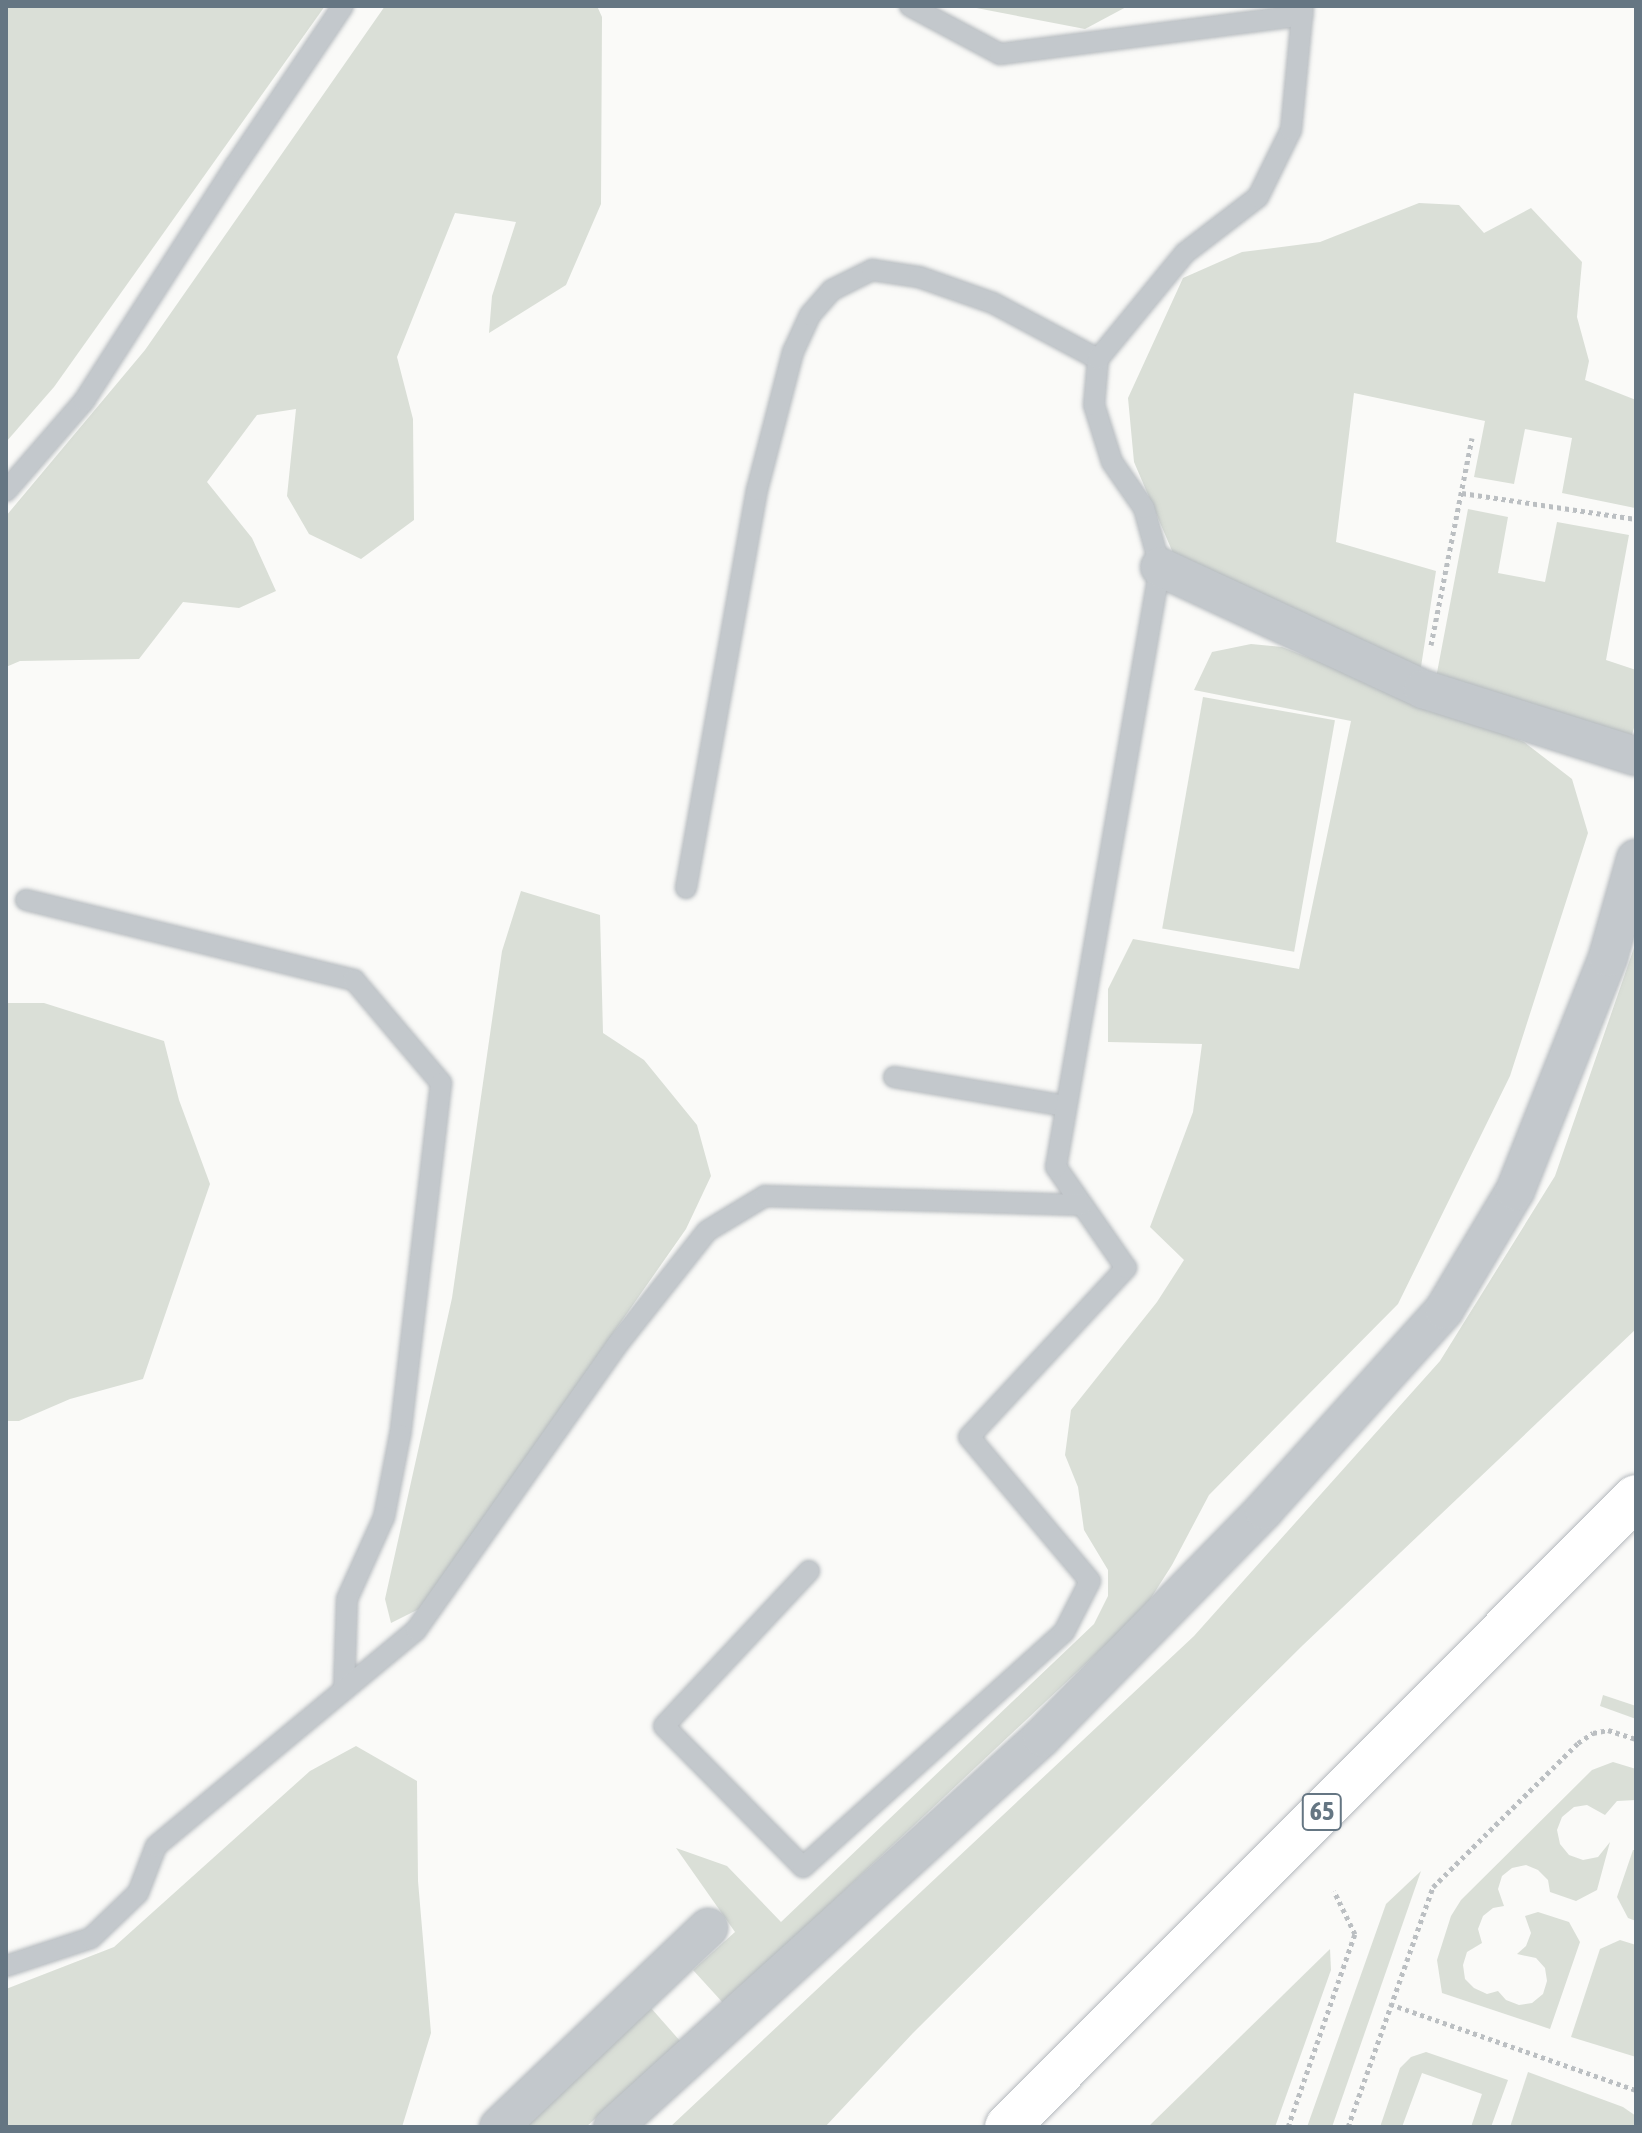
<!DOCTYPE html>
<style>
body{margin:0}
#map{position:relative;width:1642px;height:2133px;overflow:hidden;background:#fafaf8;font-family:"Asap Condensed",sans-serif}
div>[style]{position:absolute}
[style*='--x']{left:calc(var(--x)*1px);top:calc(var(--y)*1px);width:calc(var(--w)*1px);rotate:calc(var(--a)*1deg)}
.green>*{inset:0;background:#dadfd7;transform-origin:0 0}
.path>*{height:5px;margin-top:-2.5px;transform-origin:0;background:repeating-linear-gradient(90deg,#bbbfc2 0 4px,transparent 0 8px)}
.roads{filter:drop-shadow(0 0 2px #b5babe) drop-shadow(0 0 2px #b5babe)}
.service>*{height:20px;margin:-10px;padding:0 10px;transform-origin:10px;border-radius:10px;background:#c3c8cc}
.minor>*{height:38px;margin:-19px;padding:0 19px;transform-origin:19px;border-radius:19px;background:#c3c8cc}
.primary>*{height:44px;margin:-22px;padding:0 22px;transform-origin:22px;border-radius:22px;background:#fff}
span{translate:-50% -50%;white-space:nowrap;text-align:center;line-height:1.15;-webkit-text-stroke:8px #fff;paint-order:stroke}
.shield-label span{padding:2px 6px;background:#fff;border:2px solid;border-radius:6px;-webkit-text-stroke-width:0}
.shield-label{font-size:26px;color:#657683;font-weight:700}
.frame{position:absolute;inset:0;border:8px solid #657683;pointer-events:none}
</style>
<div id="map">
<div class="green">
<div style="clip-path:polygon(6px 6px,325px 6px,54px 387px,6px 442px)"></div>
<div style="clip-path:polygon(385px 6px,597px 6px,602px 17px,601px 204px,566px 285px,489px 333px,492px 296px,516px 222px,455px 213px,397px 357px,413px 419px,414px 520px,361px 559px,309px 534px,287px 496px,296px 409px,257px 415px,207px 482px,252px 538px,276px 591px,239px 608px,183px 602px,139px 659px,20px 661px,6px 667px,6px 516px,145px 350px)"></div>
<div style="clip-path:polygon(966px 6px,1128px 6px,1085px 29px)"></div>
<div style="clip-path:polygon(1419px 203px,1459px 205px,1484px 233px,1531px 208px,1582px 262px,1577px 317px,1589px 361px,1585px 380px,1636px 400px,1635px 508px,1562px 493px,1572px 438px,1525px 429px,1514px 484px,1474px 477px,1485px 421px,1354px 393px,1336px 542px,1436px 571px,1420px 673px,1173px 553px,1134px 462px,1128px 398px,1183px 278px,1242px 252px,1320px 242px)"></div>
<div style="clip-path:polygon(1468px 509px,1508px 517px,1498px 573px,1545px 582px,1557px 522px,1629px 535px,1606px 660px,1636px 670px,1636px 721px,1631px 738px,1436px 678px)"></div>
<div style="clip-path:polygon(1251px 644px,1282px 647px,1524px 742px,1572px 779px,1588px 833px,1510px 1076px,1398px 1304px,1209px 1495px,1172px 1565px,1144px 1609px,724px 2004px,693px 1970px,735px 1932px,676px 1848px,727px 1866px,781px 1922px,1094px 1624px,1108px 1596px,1108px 1570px,1084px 1530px,1078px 1487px,1065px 1455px,1071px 1410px,1157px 1302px,1184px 1260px,1150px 1227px,1193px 1112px,1202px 1044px,1108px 1042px,1108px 989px,1133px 939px,1299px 969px,1351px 721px,1194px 690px,1212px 652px)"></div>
<div style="left:1203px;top:697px;width:134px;height:235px;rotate:10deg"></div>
<div style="clip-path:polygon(521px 891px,600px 915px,603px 1033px,644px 1060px,697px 1125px,711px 1176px,686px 1229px,421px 1608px,391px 1623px,385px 1599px,452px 1298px,502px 951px)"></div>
<div style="clip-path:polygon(1636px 942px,1636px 1329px,1302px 1646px,913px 2033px,825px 2127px,670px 2127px,1194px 1636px,1440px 1361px,1555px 1176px)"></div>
<div style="clip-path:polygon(6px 1003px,44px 1003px,164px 1041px,179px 1100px,210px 1184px,143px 1379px,70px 1399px,19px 1421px,6px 1421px)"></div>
<div style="clip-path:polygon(1603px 1695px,1636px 1706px,1636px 1719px,1600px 1706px)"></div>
<div style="clip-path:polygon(356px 1746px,417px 1781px,418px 1881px,431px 2033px,402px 2127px,6px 2127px,6px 1989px,114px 1947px,310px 1771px)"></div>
<div style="clip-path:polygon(1613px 1762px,1636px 1769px,1636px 1800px,1617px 1801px,1605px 1815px,1587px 1805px,1574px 1807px,1562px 1817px,1557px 1830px,1560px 1844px,1569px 1855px,1583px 1860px,1598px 1857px,1610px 1842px,1597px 1890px,1576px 1901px,1550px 1892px,1548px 1880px,1538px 1870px,1526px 1865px,1512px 1868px,1502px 1876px,1498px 1889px,1504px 1906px,1493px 1908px,1483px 1916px,1478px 1929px,1482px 1943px,1467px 1952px,1463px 1965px,1465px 1979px,1474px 1988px,1487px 1994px,1498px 1991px,1506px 2000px,1519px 2005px,1532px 2003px,1543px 1994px,1547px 1981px,1545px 1968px,1536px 1958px,1517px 1954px,1526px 1946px,1531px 1933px,1525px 1916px,1538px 1912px,1569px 1922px,1580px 1942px,1550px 2029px,1442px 1993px,1437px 1960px,1451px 1916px,1461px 1900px,1592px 1770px)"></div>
<div style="clip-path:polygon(1633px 1850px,1636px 1850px,1636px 1921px,1628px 1918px,1617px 1897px)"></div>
<div style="clip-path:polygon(1421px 1871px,1332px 2127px,1307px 2127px,1386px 1904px)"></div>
<div style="clip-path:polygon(1620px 1940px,1636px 1945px,1636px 2057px,1571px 2037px,1600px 1949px)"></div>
<div style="clip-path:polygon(1330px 1949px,1331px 1970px,1275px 2127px,1148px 2127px)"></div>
<div style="clip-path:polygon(651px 2008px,681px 2042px,586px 2127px,517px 2127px)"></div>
<div style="clip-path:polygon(1426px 2052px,1508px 2080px,1491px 2127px,1471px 2127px,1482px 2094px,1422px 2073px,1402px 2127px,1380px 2127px,1400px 2068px,1411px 2057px)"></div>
<div style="clip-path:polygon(1528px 2072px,1623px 2107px,1636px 2116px,1636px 2127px,1510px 2127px)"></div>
</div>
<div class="path">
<div style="--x:1462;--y:493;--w:176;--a:8.5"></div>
<div style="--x:1431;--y:645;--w:211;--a:-78.8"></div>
<div style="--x:1390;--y:2004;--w:261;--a:19.3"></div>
<div style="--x:1288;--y:2127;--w:204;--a:-70.9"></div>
<div style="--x:1355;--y:1934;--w:48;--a:-116"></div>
<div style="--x:1348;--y:2127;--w:255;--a:-70.5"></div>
<div style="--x:1433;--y:1887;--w:204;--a:-44.8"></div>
<div style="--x:1578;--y:1743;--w:18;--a:-34"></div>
<div style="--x:1593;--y:1733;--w:15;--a:-11"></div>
<div style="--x:1608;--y:1730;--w:29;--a:18"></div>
</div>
<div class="roads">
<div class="service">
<div style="--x:910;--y:6;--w:102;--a:28.1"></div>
<div style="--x:1000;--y:54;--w:305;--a:-7.3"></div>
<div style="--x:6;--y:491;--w:119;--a:-49.1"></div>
<div style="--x:84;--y:401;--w:279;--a:-57.3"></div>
<div style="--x:235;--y:166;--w:193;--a:-56"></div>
<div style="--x:686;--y:888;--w:404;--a:-79.9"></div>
<div style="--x:757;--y:490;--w:143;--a:-75.4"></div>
<div style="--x:793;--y:352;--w:41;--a:-65.3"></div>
<div style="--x:810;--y:315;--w:33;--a:-49"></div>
<div style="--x:832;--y:290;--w:45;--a:-26.6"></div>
<div style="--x:872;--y:270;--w:48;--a:8.5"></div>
<div style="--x:919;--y:277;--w:78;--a:19.4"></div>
<div style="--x:993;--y:303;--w:119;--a:28.1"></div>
<div style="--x:26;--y:900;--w:338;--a:13.7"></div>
<div style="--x:354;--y:980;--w:135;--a:49.8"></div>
<div style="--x:441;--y:1083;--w:354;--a:96.6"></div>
<div style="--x:400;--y:1435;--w:84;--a:101"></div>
<div style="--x:384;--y:1517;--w:90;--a:114.3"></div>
<div style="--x:347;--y:1599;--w:91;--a:91.9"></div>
<div style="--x:894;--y:1077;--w:174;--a:9.6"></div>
<div style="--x:809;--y:1571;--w:212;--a:133.1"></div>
<div style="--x:664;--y:1726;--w:198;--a:45.4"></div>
<div style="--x:803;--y:1867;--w:351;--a:-42"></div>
<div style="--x:1064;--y:1632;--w:57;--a:-63"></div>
<div style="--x:1090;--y:1581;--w:188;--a:-130"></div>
<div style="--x:969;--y:1437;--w:231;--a:-47.1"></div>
<div style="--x:1126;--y:1268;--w:123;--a:-124.7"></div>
<div style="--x:1056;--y:1167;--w:609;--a:-80.17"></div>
<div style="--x:1160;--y:567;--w:61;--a:-105.2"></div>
<div style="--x:1144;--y:508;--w:56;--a:-124.8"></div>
<div style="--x:1112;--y:462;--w:60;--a:-107.5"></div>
<div style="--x:1094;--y:405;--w:46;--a:-85"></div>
<div style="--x:1098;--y:359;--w:137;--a:-50.6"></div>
<div style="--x:1185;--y:253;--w:92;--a:-37.5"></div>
<div style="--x:1258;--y:197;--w:75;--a:-63.8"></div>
<div style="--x:1291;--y:130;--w:125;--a:-84.5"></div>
<div style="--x:6;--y:1966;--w:89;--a:-18.2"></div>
<div style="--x:91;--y:1938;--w:65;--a:-43.8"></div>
<div style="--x:138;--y:1893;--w:50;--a:-69"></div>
<div style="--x:156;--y:1846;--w:338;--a:-39.7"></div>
<div style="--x:416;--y:1630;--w:349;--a:-54.8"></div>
<div style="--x:617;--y:1345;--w:145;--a:-51.7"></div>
<div style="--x:707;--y:1231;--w:68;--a:-31.1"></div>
<div style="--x:765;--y:1196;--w:317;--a:1.6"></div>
</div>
<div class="minor">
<div style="--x:1160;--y:567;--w:290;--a:24.9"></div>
<div style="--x:1423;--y:689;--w:223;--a:17.5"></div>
<div style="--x:499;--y:2127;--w:289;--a:-43.6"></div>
<div style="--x:613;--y:2127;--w:580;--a:-42.27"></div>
<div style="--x:1042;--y:1737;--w:318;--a:-45.6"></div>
<div style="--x:1264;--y:1510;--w:269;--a:-48"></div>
<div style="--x:1444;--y:1310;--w:139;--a:-59.2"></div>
<div style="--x:1515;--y:1191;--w:252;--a:-68.3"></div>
<div style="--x:1608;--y:957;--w:102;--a:-74.1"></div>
</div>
<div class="primary">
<div style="--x:1007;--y:2127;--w:890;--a:-45.05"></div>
</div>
</div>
<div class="shield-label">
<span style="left:1322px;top:1812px">65</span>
</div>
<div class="frame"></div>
</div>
